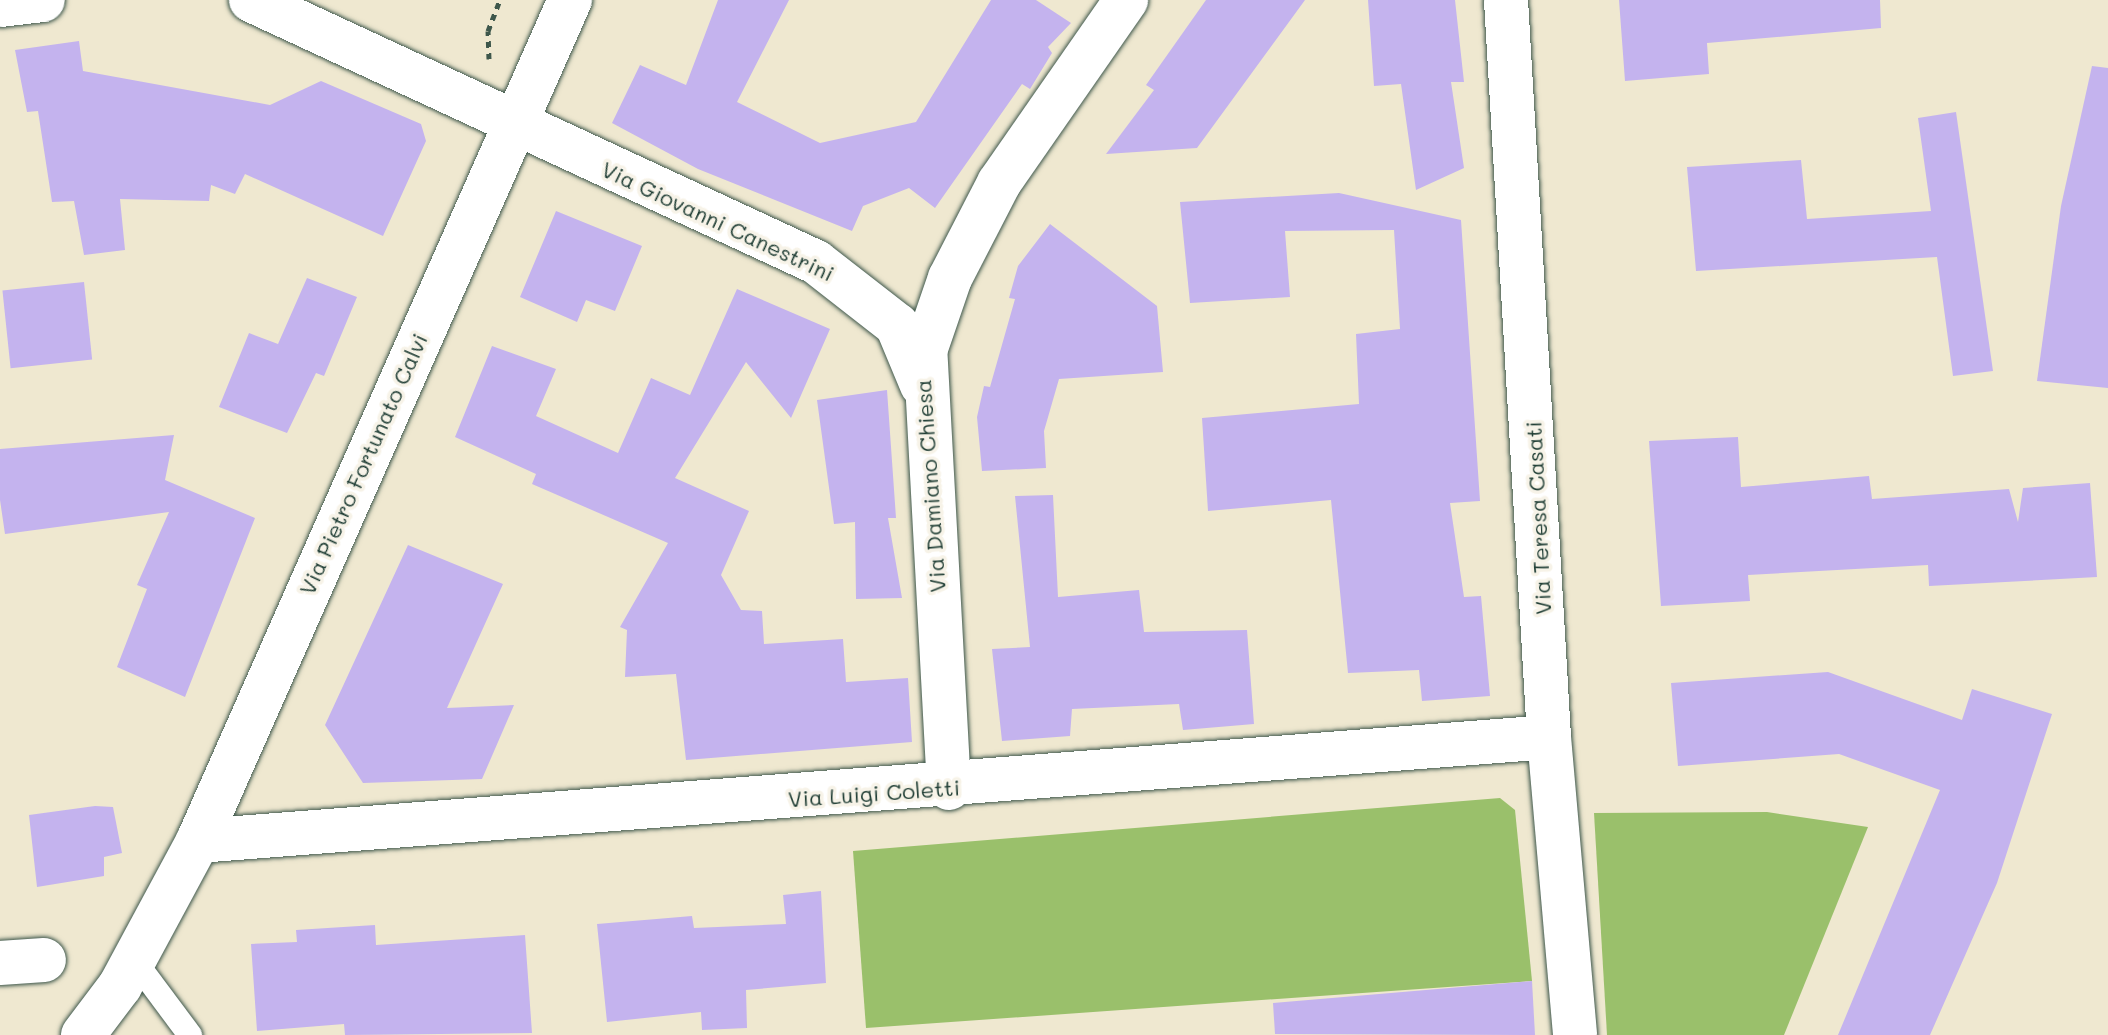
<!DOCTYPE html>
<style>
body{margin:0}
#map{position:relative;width:2108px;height:1035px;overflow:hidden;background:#efe8d0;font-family:Mali,sans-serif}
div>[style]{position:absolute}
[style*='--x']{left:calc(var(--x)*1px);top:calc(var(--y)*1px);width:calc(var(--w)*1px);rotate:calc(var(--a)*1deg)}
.green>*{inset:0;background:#9ac06b}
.building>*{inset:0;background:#c4b3ee;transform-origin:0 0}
.path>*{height:5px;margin-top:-2.5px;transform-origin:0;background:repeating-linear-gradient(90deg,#3e574b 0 6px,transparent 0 12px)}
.roads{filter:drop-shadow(0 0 2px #3e574b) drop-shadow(0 0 2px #3e574b)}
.service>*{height:24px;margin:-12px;padding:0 12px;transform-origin:12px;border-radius:12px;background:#fff}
.minor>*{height:44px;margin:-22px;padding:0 22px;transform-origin:22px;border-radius:22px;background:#fff}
.tertiary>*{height:44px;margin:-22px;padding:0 22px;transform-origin:22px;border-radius:22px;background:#fff}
span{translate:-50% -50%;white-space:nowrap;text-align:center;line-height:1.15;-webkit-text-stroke:7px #f7f3e8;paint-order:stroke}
.street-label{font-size:22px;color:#1f3d34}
</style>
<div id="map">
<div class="green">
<div style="clip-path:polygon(1500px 798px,1515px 810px,1532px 981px,866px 1028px,853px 851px)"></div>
<div style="clip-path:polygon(1767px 812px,1868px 827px,1784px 1035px,1607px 1035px,1594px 813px)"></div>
</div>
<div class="building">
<div style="clip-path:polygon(718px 0,789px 0,737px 102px,820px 143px,916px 122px,991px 0,1036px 0,1071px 23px,1048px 47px,1052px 53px,1030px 89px,1022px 84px,935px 208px,909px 188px,863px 206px,852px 231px,698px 169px,612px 123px,640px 65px,686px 85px)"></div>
<div style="clip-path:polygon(1206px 0,1305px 0,1197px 148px,1106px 154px,1154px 90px,1146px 85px)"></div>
<div style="clip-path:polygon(1368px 0,1455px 0,1464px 82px,1451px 82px,1464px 168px,1416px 190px,1401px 84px,1374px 86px)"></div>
<div style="clip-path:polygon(1619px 0,1880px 0,1881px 28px,1707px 43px,1709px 74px,1625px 81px)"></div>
<div style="clip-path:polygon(79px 41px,83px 71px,270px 105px,321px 81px,421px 124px,426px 141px,383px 236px,245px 174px,235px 194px,211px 185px,209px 201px,120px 199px,125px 250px,84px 255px,74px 201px,52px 202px,38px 111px,27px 112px,15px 50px)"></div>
<div style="clip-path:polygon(2092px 66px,2108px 68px,2108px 388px,2037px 381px,2061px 206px)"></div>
<div style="clip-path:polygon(1956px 112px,1993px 371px,1953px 376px,1937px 257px,1696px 271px,1687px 167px,1801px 160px,1807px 219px,1931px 211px,1918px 118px)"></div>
<div style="clip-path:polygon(1339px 193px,1461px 220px,1480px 501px,1450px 503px,1464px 597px,1481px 596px,1490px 696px,1422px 701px,1419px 670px,1348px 673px,1331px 500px,1208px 511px,1202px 418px,1359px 404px,1356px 334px,1400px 329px,1394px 230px,1285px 231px,1290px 297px,1190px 303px,1180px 202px)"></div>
<div style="clip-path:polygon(556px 211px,642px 246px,615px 311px,586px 300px,577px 322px,520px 297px)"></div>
<div style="clip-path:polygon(1050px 224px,1157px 306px,1163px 372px,1059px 379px,1044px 431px,1046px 468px,982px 471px,977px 417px,984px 386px,990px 387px,1015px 299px,1009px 298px,1018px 266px)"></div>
<div style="clip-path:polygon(307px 278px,357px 297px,324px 376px,316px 373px,287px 433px,219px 407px,249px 333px,278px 344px)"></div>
<div style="left:84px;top:282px;width:78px;height:82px;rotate:84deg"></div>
<div style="clip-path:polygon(737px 289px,830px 329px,791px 418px,746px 362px,675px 478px,749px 511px,721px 575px,741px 610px,762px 611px,764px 644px,843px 639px,846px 682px,908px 678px,912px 742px,686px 760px,676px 674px,625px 677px,627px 630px,620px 627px,668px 543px,532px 484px,536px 474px,455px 437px,492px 346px,556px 369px,536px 416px,618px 453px,651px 378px,690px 395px)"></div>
<div style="clip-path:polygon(887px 390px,896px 518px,888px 518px,902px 598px,856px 599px,855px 522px,834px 524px,817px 400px)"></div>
<div style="clip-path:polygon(174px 435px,165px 480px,255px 518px,185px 697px,117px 667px,147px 589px,137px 585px,169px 512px,5px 534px,0 500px,0 449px)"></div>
<div style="clip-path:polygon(1738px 437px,1741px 487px,1869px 476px,1872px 499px,2009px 489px,2018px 522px,2023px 488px,2090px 483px,2097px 577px,1929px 586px,1928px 565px,1748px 575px,1750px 601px,1661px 606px,1649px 441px)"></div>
<div style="clip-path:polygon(1053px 495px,1058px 597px,1139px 590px,1144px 632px,1247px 630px,1254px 724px,1183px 730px,1179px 704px,1072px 709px,1070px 736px,1002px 741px,992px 649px,1030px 647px,1015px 496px)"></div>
<div style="clip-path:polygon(408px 545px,503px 584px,447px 708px,514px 705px,482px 779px,363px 783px,325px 725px)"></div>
<div style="clip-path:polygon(1828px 672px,1962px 720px,1972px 689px,2052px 714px,1997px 883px,1930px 1035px,1838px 1035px,1940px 790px,1839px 754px,1678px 766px,1671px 683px)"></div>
<div style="clip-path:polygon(95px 806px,113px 807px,122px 853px,104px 857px,104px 876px,37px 887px,29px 815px)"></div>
<div style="clip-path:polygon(821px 891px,826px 983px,746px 990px,747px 1028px,702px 1030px,701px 1012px,607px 1022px,597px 924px,692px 916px,694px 928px,786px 924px,783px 895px)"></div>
<div style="clip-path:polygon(375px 925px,376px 945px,525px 935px,532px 1033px,345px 1035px,344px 1024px,257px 1031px,251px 944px,297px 942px,296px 930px)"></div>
<div style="clip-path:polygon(1532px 981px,1535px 1035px,1275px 1034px,1273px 1003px)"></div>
</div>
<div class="path">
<div style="--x:489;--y:59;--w:28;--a:-92"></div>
<div style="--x:488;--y:31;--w:33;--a:-69"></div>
</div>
<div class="roads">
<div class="service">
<div style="--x:140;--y:968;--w:84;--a:53.3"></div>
</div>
<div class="minor">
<div style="--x:251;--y:0;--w:623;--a:24.88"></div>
<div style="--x:816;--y:262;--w:103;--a:37.9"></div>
<div style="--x:897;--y:325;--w:65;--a:67.4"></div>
<div style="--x:1506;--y:0;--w:738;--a:86.66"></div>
<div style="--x:1549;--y:737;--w:299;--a:85"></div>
<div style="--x:0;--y:5;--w:43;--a:-6.6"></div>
<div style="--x:949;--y:788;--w:438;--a:-93.1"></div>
<div style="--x:925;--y:351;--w:77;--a:-71.1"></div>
<div style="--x:950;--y:278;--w:107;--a:-62.7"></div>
<div style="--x:999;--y:183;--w:223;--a:-55.2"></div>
<div style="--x:198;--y:841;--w:1355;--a:-4.4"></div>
<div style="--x:0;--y:963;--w:44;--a:-3.9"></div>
</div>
<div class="tertiary">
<div style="--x:83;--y:1035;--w:61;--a:-52.9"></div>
<div style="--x:120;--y:986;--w:165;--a:-61.7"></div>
<div style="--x:198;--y:841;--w:920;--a:-66.14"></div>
</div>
</div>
<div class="street-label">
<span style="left:718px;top:221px;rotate:25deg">Via Giovanni Canestrini</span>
<span style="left:363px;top:464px;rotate:-66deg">Via Pietro Fortunato Calvi</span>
<span style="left:930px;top:486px;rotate:-94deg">Via Damiano Chiesa</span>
<span style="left:1538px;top:518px;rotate:-93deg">Via Teresa Casati</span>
<span style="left:874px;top:793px;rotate:-4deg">Via Luigi Coletti</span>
</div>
</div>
